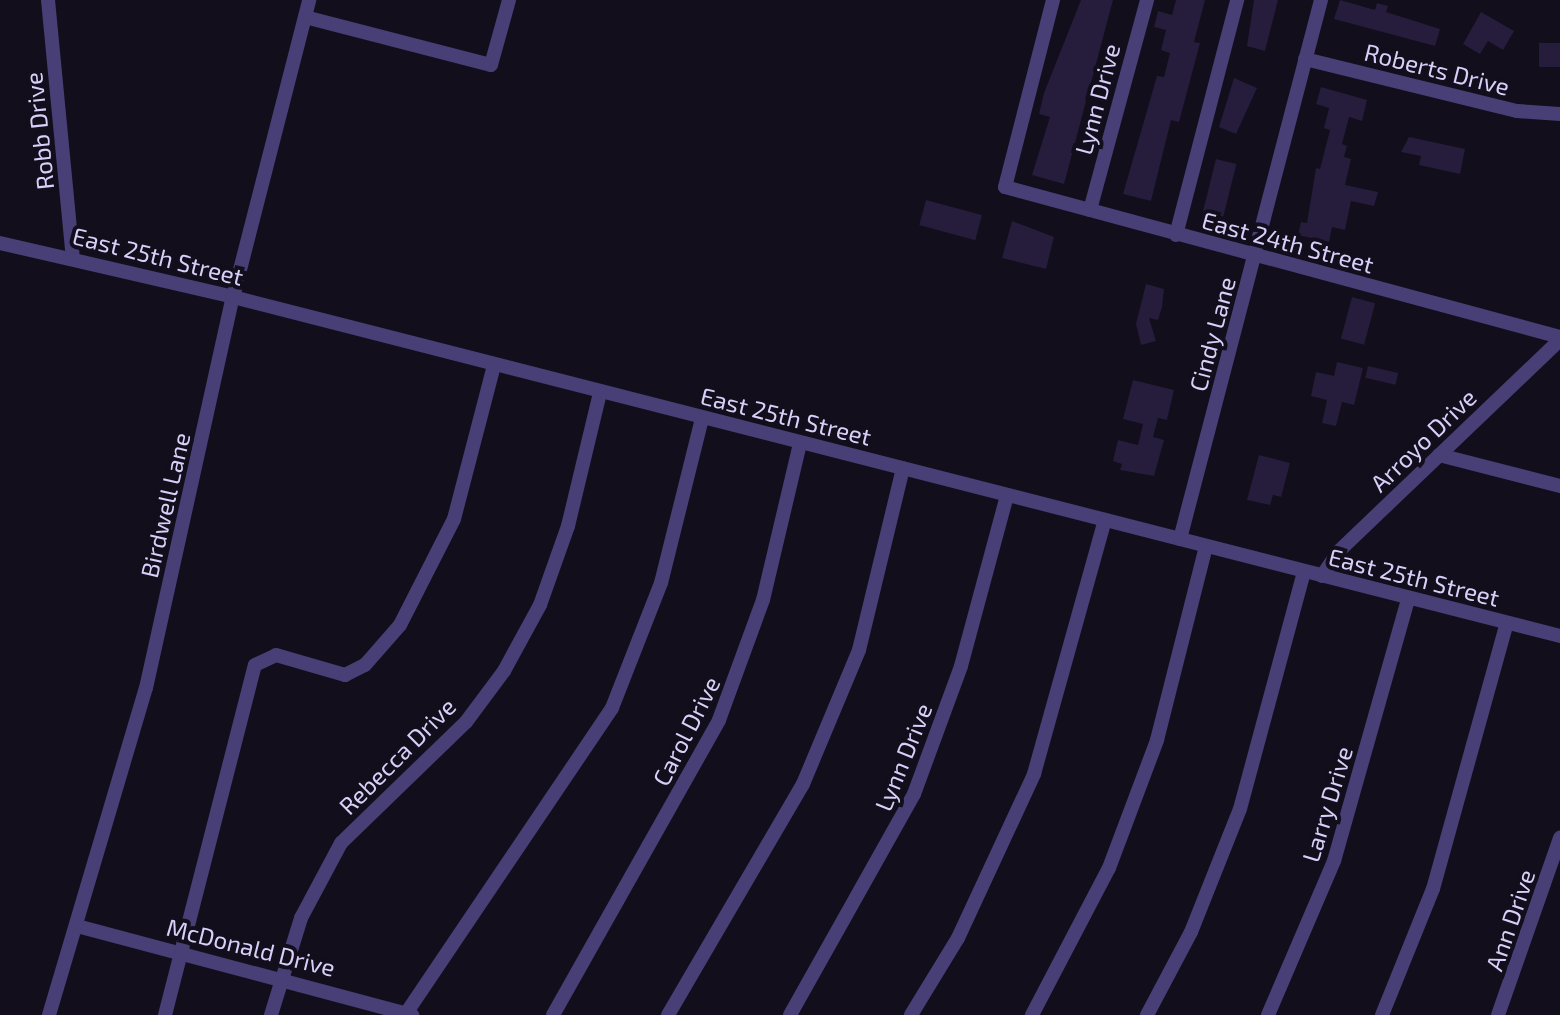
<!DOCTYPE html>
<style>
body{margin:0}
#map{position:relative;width:1560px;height:1015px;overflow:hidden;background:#120e1c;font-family:"Exo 2",sans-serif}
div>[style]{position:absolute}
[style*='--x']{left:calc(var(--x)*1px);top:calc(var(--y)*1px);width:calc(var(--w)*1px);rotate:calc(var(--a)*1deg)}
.building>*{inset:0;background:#261c3b;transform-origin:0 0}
.minor>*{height:14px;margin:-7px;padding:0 7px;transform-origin:7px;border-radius:7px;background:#473f75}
span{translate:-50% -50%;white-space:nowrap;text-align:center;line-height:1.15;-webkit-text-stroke:8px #120e1c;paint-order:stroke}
.street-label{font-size:24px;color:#d9cff9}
</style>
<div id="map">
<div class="building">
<div style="clip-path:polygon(1081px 0,1113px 0,1064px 184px,1032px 175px,1050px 117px,1039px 114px,1044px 93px)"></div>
<div style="clip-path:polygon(1176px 0,1205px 0,1194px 42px,1200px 43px,1179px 122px,1171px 120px,1151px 201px,1123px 194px,1157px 76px,1164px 77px,1170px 53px,1161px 50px,1166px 30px,1154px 27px,1158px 11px,1172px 15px)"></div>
<div style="clip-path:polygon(1254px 0,1278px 0,1265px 51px,1247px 46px)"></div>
<div style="clip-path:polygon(1340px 0,1375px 10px,1377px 3px,1388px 6px,1386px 12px,1440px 29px,1435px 46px,1334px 19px)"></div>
<div style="clip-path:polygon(1481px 12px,1514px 31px,1503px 50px,1488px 41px,1480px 54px,1463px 44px)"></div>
<div style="left:1560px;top:43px;width:24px;height:21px;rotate:90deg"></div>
<div style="clip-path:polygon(1234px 78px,1257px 88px,1236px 134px,1219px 127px)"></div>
<div style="clip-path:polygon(1321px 87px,1367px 100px,1362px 121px,1349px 117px,1342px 144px,1347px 146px,1344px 157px,1351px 159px,1345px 185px,1378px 192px,1374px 206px,1351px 201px,1345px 230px,1332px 227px,1329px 242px,1298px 235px,1301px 222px,1307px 223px,1316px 168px,1320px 169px,1330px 130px,1324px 128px,1329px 108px,1316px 104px)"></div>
<div style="clip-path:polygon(1409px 137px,1465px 149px,1460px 174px,1419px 165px,1421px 156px,1401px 152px)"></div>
<div style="left:1216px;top:159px;width:21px;height:54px;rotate:14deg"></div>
<div style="left:926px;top:200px;width:58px;height:26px;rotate:15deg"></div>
<div style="clip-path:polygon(1012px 221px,1054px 237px,1046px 269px,1002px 258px)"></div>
<div style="clip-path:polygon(1146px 284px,1164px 289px,1162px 307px,1158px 320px,1149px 318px,1156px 341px,1141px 345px,1136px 324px)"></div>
<div style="left:1352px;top:297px;width:24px;height:43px;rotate:15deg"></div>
<div style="clip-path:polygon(1337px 362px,1363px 368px,1354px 405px,1342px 402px,1336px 426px,1322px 423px,1327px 400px,1311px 396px,1316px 372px,1334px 376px)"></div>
<div style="left:1368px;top:366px;width:31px;height:12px;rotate:13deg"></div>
<div style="clip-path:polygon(1133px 380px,1174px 390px,1167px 420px,1158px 418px,1153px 437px,1164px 440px,1154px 476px,1120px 470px,1122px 464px,1113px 461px,1118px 440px,1138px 445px,1143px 424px,1123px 419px)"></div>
<div style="clip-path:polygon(1259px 455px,1290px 463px,1281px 497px,1273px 495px,1270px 505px,1247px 500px)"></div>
</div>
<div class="minor">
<div style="--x:48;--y:0;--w:259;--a:84.5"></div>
<div style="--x:1053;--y:0;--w:193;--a:104.4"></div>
<div style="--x:1005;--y:187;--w:575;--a:15.12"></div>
<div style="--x:305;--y:17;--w:192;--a:14.5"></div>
<div style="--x:491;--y:65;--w:67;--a:-74.5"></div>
<div style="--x:1305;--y:59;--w:218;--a:13.8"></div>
<div style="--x:1517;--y:111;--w:43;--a:4"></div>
<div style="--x:1090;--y:210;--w:218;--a:-74.8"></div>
<div style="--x:1176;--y:235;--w:243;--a:-75.4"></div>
<div style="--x:0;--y:243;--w:239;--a:13"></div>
<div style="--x:233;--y:297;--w:1370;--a:14.33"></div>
<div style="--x:1439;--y:455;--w:125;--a:14.4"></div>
<div style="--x:1180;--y:539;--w:557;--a:-75.34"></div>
<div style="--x:1322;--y:576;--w:30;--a:-56"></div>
<div style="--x:1339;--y:551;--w:306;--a:-43.7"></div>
<div style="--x:77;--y:926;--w:347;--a:14.9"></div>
<div style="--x:49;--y:1015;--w:341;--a:-73.5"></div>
<div style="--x:146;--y:688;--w:401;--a:-77.5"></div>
<div style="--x:233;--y:297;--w:307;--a:-75.6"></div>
<div style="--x:165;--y:1015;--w:361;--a:-75.6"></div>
<div style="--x:255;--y:665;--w:23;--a:-25"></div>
<div style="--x:276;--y:655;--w:72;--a:16.2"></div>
<div style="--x:345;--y:675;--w:22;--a:-27"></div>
<div style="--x:365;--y:665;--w:53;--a:-48.8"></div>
<div style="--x:400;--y:625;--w:119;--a:-63"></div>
<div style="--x:454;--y:519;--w:159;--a:-75.4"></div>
<div style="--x:271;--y:1015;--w:102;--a:-72.8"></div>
<div style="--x:301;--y:918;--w:85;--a:-61.9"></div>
<div style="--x:341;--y:843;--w:174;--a:-44.1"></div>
<div style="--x:466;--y:722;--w:64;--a:-53.3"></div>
<div style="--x:504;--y:671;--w:75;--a:-61.4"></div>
<div style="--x:540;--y:605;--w:84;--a:-70.5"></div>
<div style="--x:568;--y:526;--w:137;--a:-76.5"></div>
<div style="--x:405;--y:1015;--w:370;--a:-56"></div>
<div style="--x:612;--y:708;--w:134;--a:-68.6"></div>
<div style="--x:661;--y:583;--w:170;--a:-76"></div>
<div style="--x:553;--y:1015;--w:338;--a:-60.6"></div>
<div style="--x:719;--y:720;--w:128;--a:-69.9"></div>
<div style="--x:763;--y:600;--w:161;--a:-76.7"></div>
<div style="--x:668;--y:1015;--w:268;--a:-59.7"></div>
<div style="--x:803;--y:784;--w:145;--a:-67.3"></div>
<div style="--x:859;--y:650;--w:187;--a:-76.4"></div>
<div style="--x:790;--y:1015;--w:253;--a:-60.7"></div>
<div style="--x:914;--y:794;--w:136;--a:-69.8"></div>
<div style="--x:961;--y:666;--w:177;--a:-74.9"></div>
<div style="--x:911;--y:1015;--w:90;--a:-58.6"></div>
<div style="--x:958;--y:938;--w:181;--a:-65.1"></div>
<div style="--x:1034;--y:774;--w:264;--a:-74.4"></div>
<div style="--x:1032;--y:1015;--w:166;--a:-62.4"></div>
<div style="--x:1109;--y:868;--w:137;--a:-69.4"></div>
<div style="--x:1157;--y:740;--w:199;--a:-75.8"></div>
<div style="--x:1147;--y:1015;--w:94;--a:-62.1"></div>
<div style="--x:1191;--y:932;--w:132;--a:-68.3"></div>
<div style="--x:1240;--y:809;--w:246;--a:-74.9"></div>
<div style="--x:1268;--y:1015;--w:168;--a:-66.8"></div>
<div style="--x:1334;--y:861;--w:272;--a:-74.2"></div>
<div style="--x:1382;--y:1015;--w:136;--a:-68"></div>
<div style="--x:1433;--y:889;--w:276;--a:-74.5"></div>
<div style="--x:1498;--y:1015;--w:188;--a:-70.7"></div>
</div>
<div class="street-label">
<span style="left:1437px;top:69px;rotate:14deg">Roberts Drive</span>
<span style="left:1097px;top:99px;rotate:-75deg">Lynn Drive</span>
<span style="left:39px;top:131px;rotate:-96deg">Robb Drive</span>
<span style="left:1288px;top:242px;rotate:15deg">East 24th Street</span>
<span style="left:158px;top:256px;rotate:14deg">East 25th Street</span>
<span style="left:1212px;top:334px;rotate:-75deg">Cindy Lane</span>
<span style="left:786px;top:416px;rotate:14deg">East 25th Street</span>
<span style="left:1423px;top:440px;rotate:-44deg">Arroyo Drive</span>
<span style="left:165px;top:505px;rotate:-77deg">Birdwell Lane</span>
<span style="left:1414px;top:577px;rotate:14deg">East 25th Street</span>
<span style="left:686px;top:731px;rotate:-63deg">Carol Drive</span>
<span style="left:397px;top:756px;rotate:-45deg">Rebecca Drive</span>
<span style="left:903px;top:757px;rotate:-68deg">Lynn Drive</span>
<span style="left:1327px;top:804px;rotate:-73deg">Larry Drive</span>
<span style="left:1510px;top:920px;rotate:-71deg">Ann Drive</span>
<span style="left:251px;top:947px;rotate:14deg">McDonald Drive</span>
</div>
</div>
